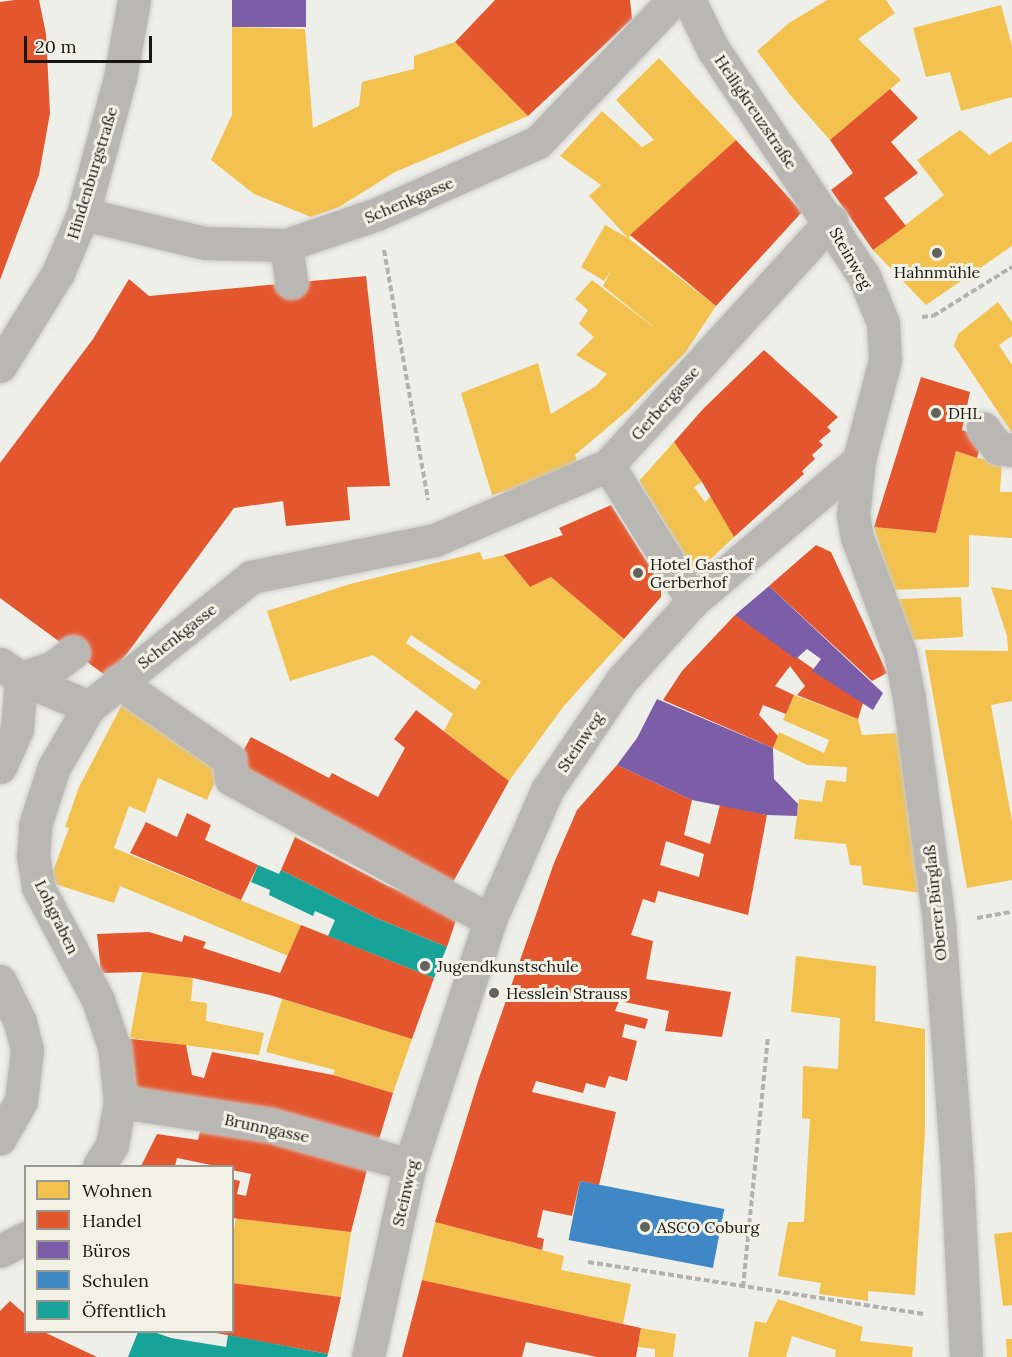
<!DOCTYPE html>
<meta charset="utf-8">
<style>
body{margin:0}
#map{position:relative;width:1012px;height:1357px;overflow:hidden;background:#efefe9;font-family:Lora,serif}
div>[style]{position:absolute}
[style*='--x']{left:calc(var(--x)*1px);top:calc(var(--y)*1px);width:calc(var(--w)*1px);rotate:calc(var(--a)*1deg)}
.homes>*{inset:0;background:#f2c14e}
.shops>*{inset:0;background:#e4572e}
.offices>*{inset:0;background:#7b5ea7;transform-origin:0 0}
.schools>*{inset:0;background:#3f88c5;transform-origin:0 0}
.public>*{inset:0;background:#17a398}
.path>*{height:4px;margin-top:-2px;transform-origin:0;background:repeating-linear-gradient(90deg,#b1b1ae 0 6px,transparent 0 9px)}
.roads{filter:drop-shadow(0 0 2px #cbcbc7) drop-shadow(0 0 2px #cbcbc7)}
.minor>*{height:33px;margin:-16.5px;padding:0 16.5px;transform-origin:16.5px;border-radius:16.5px;background:#b8b7b4}
.dots>*{width:16px;height:16px;translate:-50% -50%;box-sizing:border-box;border:3px solid #f2f1e6;border-radius:50%}
span{translate:-50% -50%;white-space:nowrap;text-align:center;line-height:1.15;-webkit-text-stroke:6px #f2f1e6;paint-order:stroke}
.street-label{font-size:16px;color:#161612}
.poi-label{font-size:16px;color:#161612}
.left{translate:0 -50%;text-align:left}
.legend{position:absolute;left:24px;top:1165px;width:210px;height:168px;box-sizing:border-box;background:#f2f1e6;border:2px solid #9a9991;margin:0;padding:8px 10px;list-style:none;font-size:18px;color:#161612}
.legend li{display:flex;align-items:center;gap:12px;height:30px}
.legend b{width:30px;border:2px solid #9a9991}
.scale{position:absolute;left:24px;top:36px;width:128px;height:27px;box-sizing:border-box;border:3px solid #161612;border-top:0;padding-left:8px;font-size:18px;line-height:21px;white-space:nowrap;color:#161612;-webkit-text-stroke:4px #f2f1e6;paint-order:stroke}
</style>
<div id="map">
<div class="homes">
<div style="clip-path:polygon(827px 0,886px 0,895px 13px,858px 39px,901px 80px,830px 140px,791px 96px,757px 51px,789px 23px)"></div>
<div style="clip-path:polygon(1001px 5px,1012px 46px,1012px 97px,961px 111px,950px 72px,926px 77px,913px 28px)"></div>
<div style="clip-path:polygon(232px 27px,305px 29px,313px 128px,359px 106px,362px 82px,414px 69px,414px 56px,455px 42px,528px 116px,395px 172px,339px 207px,311px 217px,254px 194px,211px 160px,232px 115px)"></div>
<div style="clip-path:polygon(659px 58px,736px 140px,628px 238px,716px 306px,685px 353px,628px 410px,575px 455px,580px 471px,492px 495px,461px 393px,538px 363px,551px 414px,596px 386px,607px 374px,576px 355px,594px 337px,579px 324px,588px 310px,575px 299px,592px 280px,660px 332px,603px 286px,612px 269px,604px 281px,581px 267px,605px 225px,628px 238px,589px 196px,601px 185px,560px 156px,602px 111px,642px 147px,654px 140px,616px 100px)"></div>
<div style="clip-path:polygon(960px 130px,989px 155px,1012px 141px,1012px 246px,926px 305px,873px 250px,944px 195px,917px 160px)"></div>
<div style="clip-path:polygon(998px 302px,1012px 322px,1012px 336px,999px 345px,1012px 365px,1012px 433px,954px 346px,958px 334px)"></div>
<div style="clip-path:polygon(674px 442px,702px 482px,694px 487px,705px 502px,711px 496px,734px 537px,696px 573px,639px 481px)"></div>
<div style="clip-path:polygon(956px 451px,977px 458px,1002px 461px,1000px 492px,1012px 492px,1012px 538px,969px 535px,969px 587px,892px 590px,874px 527px,936px 533px)"></div>
<div style="clip-path:polygon(evenodd,480px 552px,483px 560px,504px 555px,530px 587px,551px 577px,624px 639px,563px 707px,509px 781px,444px 731px,453px 714px,373px 655px,290px 681px,267px 611px,350px 584px,480px 552px,411px 635px,481px 682px,475px 690px,406px 643px,411px 635px)"></div>
<div style="clip-path:polygon(991px 587px,1012px 590px,1012px 701px,991px 705px,1012px 821px,1012px 880px,967px 888px,925px 650px,1008px 651px,1007px 636px)"></div>
<div style="clip-path:polygon(961px 597px,963px 637px,910px 640px,897px 599px)"></div>
<div style="clip-path:polygon(794px 695px,858px 719px,862px 735px,898px 733px,921px 893px,863px 885px,861px 866px,850px 865px,846px 844px,794px 839px,799px 799px,822px 802px,826px 780px,846px 782px,847px 767px,807px 765px,773px 748px,779px 732px,824px 753px,829px 740px,783px 720px)"></div>
<div style="clip-path:polygon(126px 697px,223px 764px,207px 800px,158px 778px,145px 813px,129px 806px,114px 848px,301px 925px,288px 956px,120px 886px,114px 903px,49px 882px,69px 828px,65px 827px,79px 787px)"></div>
<div style="clip-path:polygon(796px 956px,876px 966px,875px 1021px,925px 1029px,925px 1131px,915px 1295px,868px 1291px,868px 1301px,819px 1294px,821px 1283px,778px 1276px,788px 1222px,804px 1222px,810px 1119px,802px 1118px,803px 1066px,838px 1069px,840px 1018px,791px 1012px)"></div>
<div style="clip-path:polygon(142px 972px,193px 978px,191px 1001px,207px 1003px,206px 1021px,264px 1033px,259px 1055px,130px 1038px)"></div>
<div style="clip-path:polygon(282px 999px,412px 1039px,393px 1093px,333px 1075px,335px 1070px,266px 1052px)"></div>
<div style="clip-path:polygon(236px 1218px,351px 1232px,341px 1297px,232px 1283px,232px 1240px)"></div>
<div style="clip-path:polygon(435px 1222px,564px 1256px,561px 1270px,631px 1284px,623px 1324px,422px 1280px)"></div>
<div style="clip-path:polygon(1012px 1232px,1012px 1305px,1003px 1306px,994px 1234px)"></div>
<div style="clip-path:polygon(778px 1299px,863px 1327px,860px 1341px,913px 1347px,912px 1357px,835px 1357px,836px 1350px,792px 1336px,786px 1357px,748px 1357px,755px 1321px,766px 1323px)"></div>
<div style="clip-path:polygon(641px 1328px,676px 1334px,673px 1357px,655px 1357px,655px 1349px,638px 1347px)"></div>
<div style="clip-path:polygon(1006px 1339px,1012px 1339px,1012px 1357px,1007px 1357px)"></div>
</div>
<div class="shops">
<div style="clip-path:polygon(15px 0,39px 0,46px 34px,50px 113px,39px 175px,0 280px,0 2px)"></div>
<div style="clip-path:polygon(495px 0,630px 0,632px 19px,528px 116px,455px 42px)"></div>
<div style="clip-path:polygon(890px 89px,918px 118px,891px 142px,918px 173px,884px 198px,906px 226px,873px 250px,831px 190px,853px 173px,830px 140px)"></div>
<div style="clip-path:polygon(736px 140px,802px 212px,716px 306px,630px 235px)"></div>
<div style="clip-path:polygon(366px 276px,390px 486px,347px 487px,350px 520px,286px 526px,283px 501px,234px 508px,109px 678px,0 598px,0 463px,93px 339px,129px 279px,149px 296px)"></div>
<div style="clip-path:polygon(764px 350px,838px 417px,827px 427px,831px 431px,819px 441px,823px 445px,812px 455px,815px 459px,802px 471px,804px 474px,734px 537px,702px 482px,674px 442px,703px 409px)"></div>
<div style="clip-path:polygon(921px 377px,970px 392px,962px 430px,984px 438px,977px 458px,956px 451px,936px 533px,874px 527px)"></div>
<div style="clip-path:polygon(611px 505px,661px 584px,661px 597px,624px 639px,551px 577px,530px 587px,504px 555px,563px 535px,559px 528px)"></div>
<div style="clip-path:polygon(816px 545px,831px 552px,887px 673px,872px 681px,769px 586px)"></div>
<div style="clip-path:polygon(735px 615px,863px 703px,858px 719px,797px 695px,805px 686px,790px 666px,775px 686px,794px 695px,786px 714px,763px 705px,759px 715px,778px 736px,773px 748px,663px 700px,682px 671px)"></div>
<div style="clip-path:polygon(416px 710px,509px 781px,453px 882px,234px 767px,251px 737px,329px 778px,332px 773px,378px 797px,405px 748px,394px 739px)"></div>
<div style="clip-path:polygon(evenodd,617px 765px,692px 800px,684px 835px,710px 844px,720px 805px,767px 815px,748px 915px,658px 891px,655px 903px,643px 899px,631px 935px,653px 941px,646px 979px,731px 992px,722px 1037px,665px 1031px,669px 1011px,619px 1001px,615px 1011px,648px 1019px,645px 1029px,625px 1024px,622px 1037px,637px 1041px,627px 1081px,609px 1076px,605px 1088px,586px 1083px,583px 1093px,536px 1081px,532px 1092px,616px 1112px,599px 1185px,580px 1181px,572px 1216px,543px 1210px,537px 1237px,544px 1239px,542px 1250px,435px 1222px,479px 1078px,554px 863px,577px 810px,617px 765px,666px 841px,704px 854px,699px 877px,660px 865px,666px 841px)"></div>
<div style="clip-path:polygon(187px 813px,211px 825px,205px 840px,258px 865px,241px 900px,130px 853px,146px 822px,177px 837px)"></div>
<div style="clip-path:polygon(295px 837px,388px 886px,458px 914px,447px 947px,376px 918px,281px 870px)"></div>
<div style="clip-path:polygon(301px 925px,434px 978px,412px 1039px,270px 995px,193px 978px,142px 972px,101px 973px,97px 934px,149px 932px,182px 942px,184px 935px,206px 942px,203px 948px,280px 973px)"></div>
<div style="clip-path:polygon(123px 1038px,186px 1045px,192px 1075px,204px 1078px,212px 1052px,333px 1075px,393px 1093px,377px 1146px,132px 1095px)"></div>
<div style="clip-path:polygon(202px 1123px,369px 1162px,351px 1232px,232px 1218px,232px 1179px,240px 1181px,237px 1194px,246px 1196px,251px 1174px,232px 1170px,232px 1166px,216px 1166px,177px 1158px,175px 1166px,141px 1166px,157px 1134px,198px 1140px)"></div>
<div style="clip-path:polygon(422px 1280px,641px 1328px,636px 1357px,597px 1357px,526px 1342px,522px 1357px,402px 1357px)"></div>
<div style="clip-path:polygon(232px 1283px,341px 1297px,328px 1354px,216px 1333px,232px 1332px)"></div>
<div style="clip-path:polygon(10px 1301px,26px 1315px,26px 1332px,44px 1332px,97px 1357px,0 1357px,0 1311px)"></div>
</div>
<div class="offices">
<div style="left:232px;top:0;width:74px;height:27px"></div>
<div style="clip-path:polygon(769px 586px,883px 693px,873px 710px,812px 671px,821px 659px,807px 649px,796px 659px,735px 615px)"></div>
<div style="clip-path:polygon(657px 699px,773px 748px,774px 779px,798px 804px,797px 816px,767px 815px,692px 800px,617px 765px,637px 738px)"></div>
</div>
<div class="schools">
<div style="left:580px;top:1181px;width:147px;height:60px;rotate:11deg"></div>
</div>
<div class="public">
<div style="clip-path:polygon(258px 865px,279px 874px,281px 870px,376px 918px,447px 947px,434px 978px,328px 936px,335px 920px,315px 911px,313px 916px,269px 895px,270px 890px,251px 882px)"></div>
<div style="clip-path:polygon(138px 1332px,154px 1332px,171px 1338px,226px 1347px,228px 1335px,328px 1354px,327px 1357px,128px 1357px)"></div>
</div>
<div class="path">
<div style="--x:384;--y:250;--w:254;--a:80"></div>
<div style="--x:922;--y:317;--w:11;--a:-5"></div>
<div style="--x:933;--y:316;--w:93;--a:-31.8"></div>
<div style="--x:977;--y:918;--w:36;--a:-10"></div>
<div style="--x:588;--y:1262;--w:341;--a:8.8"></div>
<div style="--x:743;--y:1287;--w:250;--a:-84.3"></div>
</div>
<div class="roads">
<div class="minor">
<div style="--x:689;--y:0;--w:55;--a:63.9"></div>
<div style="--x:713;--y:49;--w:273;--a:56.4"></div>
<div style="--x:864;--y:276;--w:51;--a:68"></div>
<div style="--x:883;--y:323;--w:37;--a:87"></div>
<div style="--x:885;--y:360;--w:103;--a:104.6"></div>
<div style="--x:859;--y:460;--w:55;--a:96.2"></div>
<div style="--x:853;--y:515;--w:22;--a:80"></div>
<div style="--x:857;--y:537;--w:124;--a:69.7"></div>
<div style="--x:900;--y:653;--w:46;--a:78.7"></div>
<div style="--x:909;--y:698;--w:228;--a:82.4"></div>
<div style="--x:939;--y:924;--w:248;--a:85.8"></div>
<div style="--x:957;--y:1171;--w:186;--a:87.2"></div>
<div style="--x:83;--y:214;--w:125;--a:13.4"></div>
<div style="--x:205;--y:243;--w:81;--a:1.4"></div>
<div style="--x:286;--y:245;--w:96;--a:-18.8"></div>
<div style="--x:377;--y:214;--w:176;--a:-24.1"></div>
<div style="--x:538;--y:142;--w:196;--a:-46.4"></div>
<div style="--x:286;--y:245;--w:37;--a:82"></div>
<div style="--x:0;--y:366;--w:110;--a:-58.1"></div>
<div style="--x:58;--y:273;--w:64;--a:-67"></div>
<div style="--x:83;--y:214;--w:141;--a:-74.8"></div>
<div style="--x:120;--y:78;--w:79;--a:-79.8"></div>
<div style="--x:983;--y:428;--w:25;--a:53"></div>
<div style="--x:998;--y:448;--w:14;--a:8"></div>
<div style="--x:608;--y:465;--w:160;--a:58"></div>
<div style="--x:0;--y:664;--w:25;--a:34"></div>
<div style="--x:21;--y:678;--w:74;--a:23.1"></div>
<div style="--x:21;--y:678;--w:33;--a:-18"></div>
<div style="--x:52;--y:668;--w:26;--a:-37"></div>
<div style="--x:118;--y:682;--w:135;--a:34.7"></div>
<div style="--x:229;--y:759;--w:20;--a:84"></div>
<div style="--x:231;--y:779;--w:295;--a:28.6"></div>
<div style="--x:0;--y:767;--w:42;--a:-65.9"></div>
<div style="--x:17;--y:729;--w:51;--a:-85.5"></div>
<div style="--x:0;--y:981;--w:46;--a:64"></div>
<div style="--x:20;--y:1022;--w:29;--a:76"></div>
<div style="--x:27;--y:1050;--w:51;--a:96.7"></div>
<div style="--x:21;--y:1101;--w:43;--a:119.6"></div>
<div style="--x:120;--y:1102;--w:152;--a:8.7"></div>
<div style="--x:270;--y:1125;--w:146;--a:15.9"></div>
<div style="--x:99;--y:1166;--w:25;--a:-58"></div>
<div style="--x:112;--y:1145;--w:44;--a:-79.5"></div>
<div style="--x:120;--y:1102;--w:55;--a:-96.2"></div>
<div style="--x:114;--y:1047;--w:50;--a:-108.8"></div>
<div style="--x:98;--y:1000;--w:128;--a:-118"></div>
<div style="--x:38;--y:887;--w:30;--a:-99"></div>
<div style="--x:33;--y:857;--w:32;--a:-86"></div>
<div style="--x:35;--y:825;--w:61;--a:-71.9"></div>
<div style="--x:54;--y:767;--w:69;--a:-59.7"></div>
<div style="--x:89;--y:707;--w:208;--a:-38.7"></div>
<div style="--x:251;--y:577;--w:188;--a:-11.4"></div>
<div style="--x:435;--y:540;--w:189;--a:-23.4"></div>
<div style="--x:608;--y:465;--w:331;--a:-47.6"></div>
<div style="--x:0;--y:1251;--w:29;--a:-27"></div>
<div style="--x:368;--y:1357;--w:197;--a:-77.7"></div>
<div style="--x:410;--y:1165;--w:258;--a:-71.9"></div>
<div style="--x:490;--y:920;--w:142;--a:-66.3"></div>
<div style="--x:547;--y:790;--w:132;--a:-55.8"></div>
<div style="--x:621;--y:681;--w:108;--a:-48"></div>
<div style="--x:693;--y:601;--w:218;--a:-40.3"></div>
</div>
</div>
<div class="dots">
<div style="left:937px;top:253px;background:#62625d"></div>
<div style="left:936px;top:413px;background:#62625d"></div>
<div style="left:638px;top:573px;background:#62625d"></div>
<div style="left:425px;top:966px;background:#62625d"></div>
<div style="left:494px;top:993px;background:#62625d"></div>
<div style="left:645px;top:1227px;background:#62625d"></div>
</div>
<div class="street-label">
<span style="left:756px;top:112px;rotate:56deg">Heiligkreuzstraße</span>
<span style="left:92px;top:173px;rotate:-73deg">Hindenburgstraße</span>
<span style="left:409px;top:200px;rotate:-23deg">Schenkgasse</span>
<span style="left:851px;top:258px;rotate:60deg">Steinweg</span>
<span style="left:665px;top:403px;rotate:-48deg">Gerbergasse</span>
<span style="left:177px;top:636px;rotate:-38deg">Schenkgasse</span>
<span style="left:580px;top:742px;rotate:-56deg">Steinweg</span>
<span style="left:935px;top:903px;rotate:-96deg">Oberer Bürglaß</span>
<span style="left:57px;top:917px;rotate:64deg">Lohgraben</span>
<span style="left:267px;top:1128px;rotate:12deg">Brunngasse</span>
<span style="left:405px;top:1193px;rotate:-77deg">Steinweg</span>
</div>
<div class="poi-label">
<span style="left:937px;top:272px">Hahnmühle</span>
<span class="left" style="left:948px;top:413px">DHL</span>
<span class="left" style="left:650px;top:573px">Hotel Gasthof<br>Gerberhof</span>
<span class="left" style="left:437px;top:966px">Jugendkunstschule</span>
<span class="left" style="left:506px;top:993px">Hesslein Strauss</span>
<span class="left" style="left:657px;top:1227px">ASCO Coburg</span>
</div>
<ul class="legend">
<li><b style="height:16px;background:#f2c14e"></b>Wohnen</li>
<li><b style="height:16px;background:#e4572e"></b>Handel</li>
<li><b style="height:16px;background:#7b5ea7"></b>Büros</li>
<li><b style="height:16px;background:#3f88c5"></b>Schulen</li>
<li><b style="height:16px;background:#17a398"></b>Öffentlich</li>
</ul>
<div class="scale">20 m</div>
</div>
